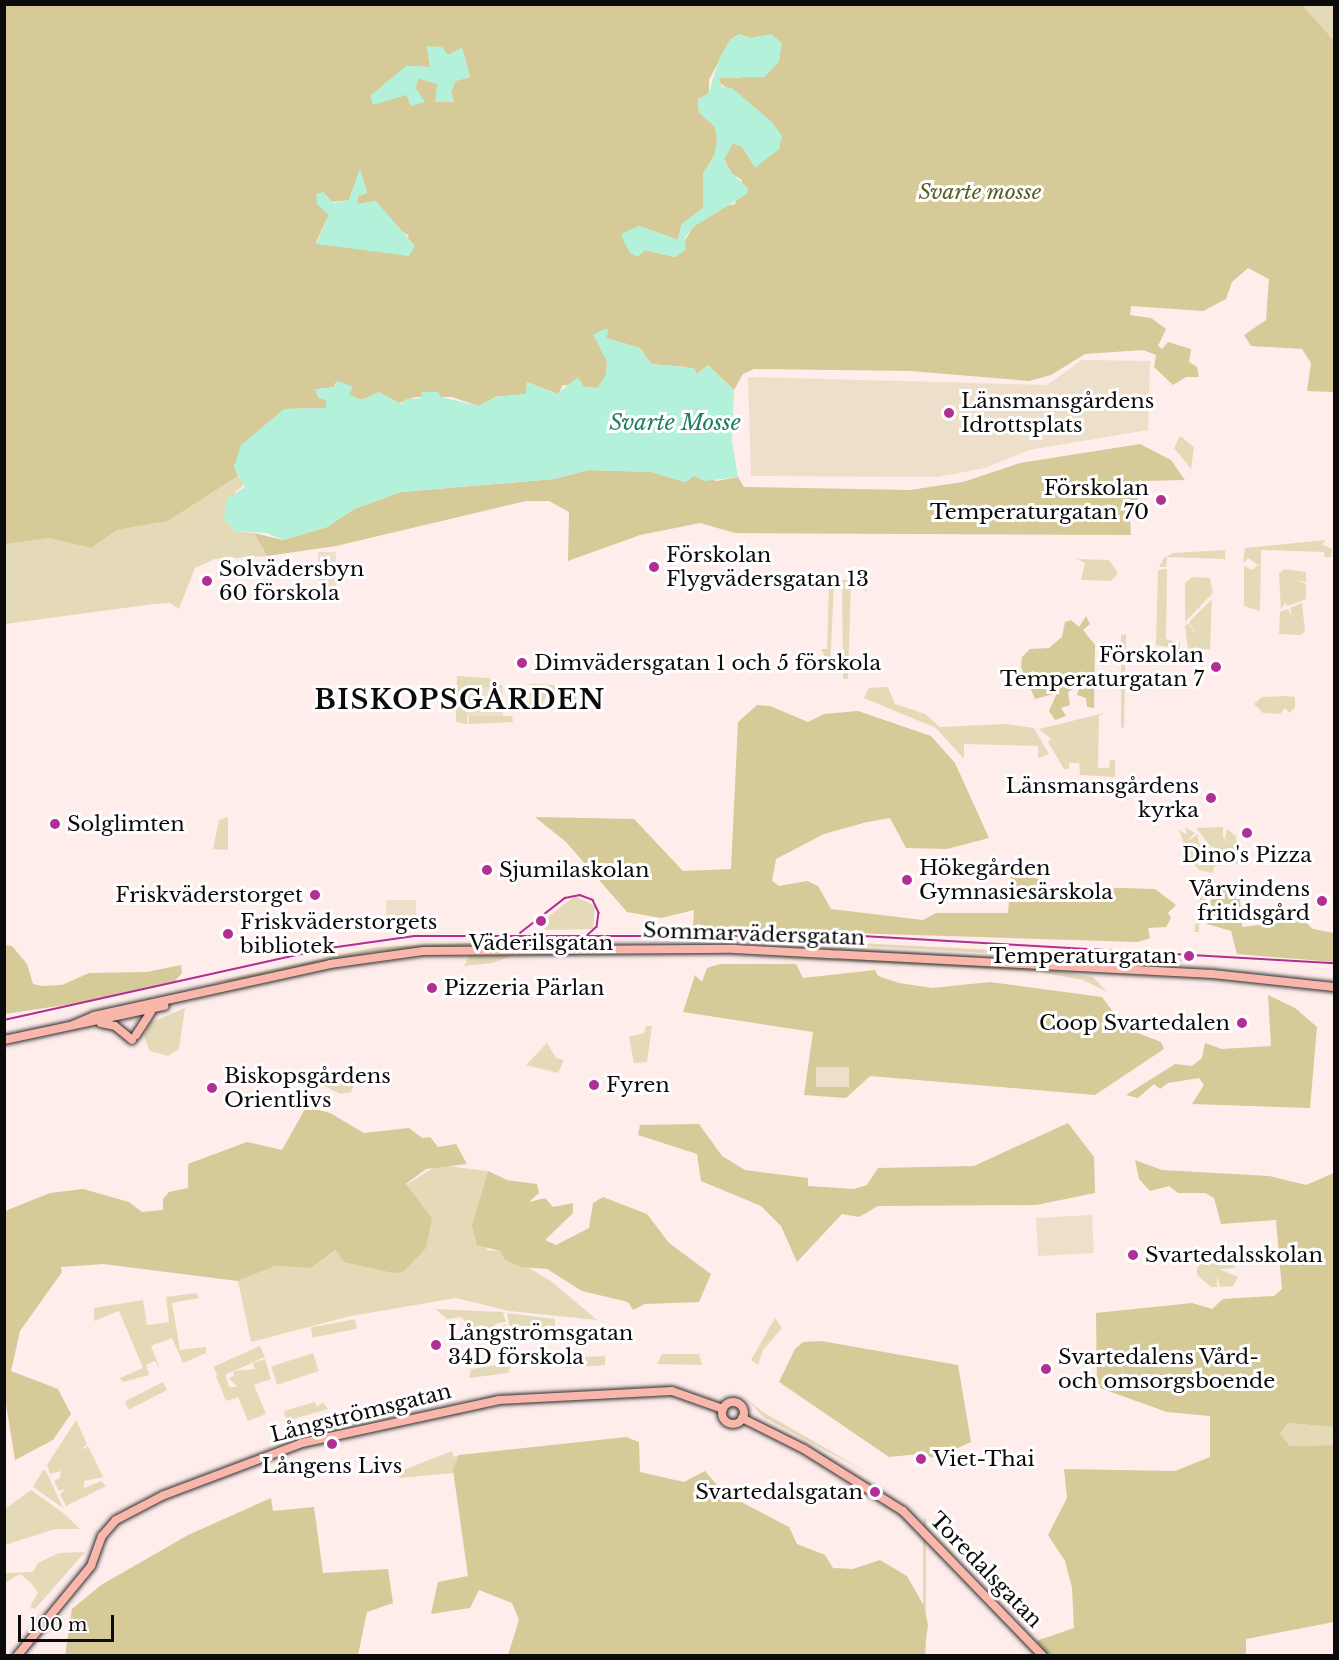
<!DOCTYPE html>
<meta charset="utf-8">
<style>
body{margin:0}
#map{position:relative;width:1339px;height:1660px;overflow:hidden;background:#feedeb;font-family:"Libre Baskerville",serif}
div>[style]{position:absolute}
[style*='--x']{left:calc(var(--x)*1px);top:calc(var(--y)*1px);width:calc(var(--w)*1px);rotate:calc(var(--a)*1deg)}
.green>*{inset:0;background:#e5dab8;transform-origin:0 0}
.forest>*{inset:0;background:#d5ca98}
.pitch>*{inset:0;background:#eddfc9;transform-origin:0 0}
.water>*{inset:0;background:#b4f1db}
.roads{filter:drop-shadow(0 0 2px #2d2d2d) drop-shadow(0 0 2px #2d2d2d)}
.secondary>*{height:8px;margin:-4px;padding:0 4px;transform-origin:4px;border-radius:4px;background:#f9b7ab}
.secondary>.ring{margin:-4px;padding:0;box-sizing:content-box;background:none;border:8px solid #f9b7ab;border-radius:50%}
.tram>*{height:1.5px;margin:-0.75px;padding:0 0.75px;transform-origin:0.75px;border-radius:0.75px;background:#b12e95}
.dots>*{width:16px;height:16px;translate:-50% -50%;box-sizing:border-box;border:3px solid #fff;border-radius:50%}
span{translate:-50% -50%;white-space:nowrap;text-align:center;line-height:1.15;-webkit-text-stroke:6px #fff;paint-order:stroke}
.park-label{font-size:21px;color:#5a5e21;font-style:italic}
.poi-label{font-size:21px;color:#0b0b0b}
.left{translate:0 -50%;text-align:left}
.right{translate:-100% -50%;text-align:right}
.street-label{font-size:21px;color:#0b0b0b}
.water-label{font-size:22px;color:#1c8063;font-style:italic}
.district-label{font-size:27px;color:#0b0b0b;font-weight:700;letter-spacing:1.5px}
.frame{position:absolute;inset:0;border:6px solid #0b0b0b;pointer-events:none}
.scale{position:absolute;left:18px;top:1615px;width:96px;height:27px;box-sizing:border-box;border:3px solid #0b0b0b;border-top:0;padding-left:8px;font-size:18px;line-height:21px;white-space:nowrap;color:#0b0b0b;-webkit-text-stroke:4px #fff;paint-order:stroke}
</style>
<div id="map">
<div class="green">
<div style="clip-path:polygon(1301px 5px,1334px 5px,1334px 40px,1332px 37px)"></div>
<div style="clip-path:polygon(1180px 436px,1194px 447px,1191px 469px,1174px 448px)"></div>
<div style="clip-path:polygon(238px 476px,245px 484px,235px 492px,235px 531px,254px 533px,267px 556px,215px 559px,195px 568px,179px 609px,170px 603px,154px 604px,5px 624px,5px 543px,48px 538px,91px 548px,117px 530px,168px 521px)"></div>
<div style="clip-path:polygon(1326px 540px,1322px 544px,1332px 549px,1331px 557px,1325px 557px,1324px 552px,1261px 550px,1260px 611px,1244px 606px,1244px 566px,1252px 570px,1258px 565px,1248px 558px,1243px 563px,1245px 548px)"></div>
<div style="clip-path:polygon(1225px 550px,1225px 559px,1167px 557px,1166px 567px,1159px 567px,1164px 558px,1173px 553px)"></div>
<div style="clip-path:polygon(1077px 559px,1109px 560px,1118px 573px,1111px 581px,1081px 580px,1085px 563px)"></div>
<div style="clip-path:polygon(1167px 569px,1166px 639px,1180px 643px,1180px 649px,1156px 645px,1158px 570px)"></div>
<div style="clip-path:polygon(1284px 569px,1306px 572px,1306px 582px,1295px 580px,1306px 584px,1306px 599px,1288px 606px,1285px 603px,1281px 610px,1279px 574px)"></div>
<div style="clip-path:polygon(1192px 577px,1210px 578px,1213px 593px,1185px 622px,1185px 583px)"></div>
<div style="clip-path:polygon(863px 579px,867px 584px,866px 594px,863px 582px,851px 582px,848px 679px,843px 679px,842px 580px)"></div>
<div style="clip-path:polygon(829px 584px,834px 584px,830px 667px,821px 649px,827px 649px)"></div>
<div style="clip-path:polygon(1212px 599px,1210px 649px,1188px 649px,1185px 626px,1188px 623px,1198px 637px,1189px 622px)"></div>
<div style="clip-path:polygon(1302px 603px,1305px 631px,1301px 635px,1279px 634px,1280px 612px,1288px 609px,1292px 617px,1290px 608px)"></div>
<div style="clip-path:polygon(1131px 634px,1126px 635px,1124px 727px,1121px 728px,1121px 635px)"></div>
<div style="clip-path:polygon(457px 676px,488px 678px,504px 687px,467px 687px,467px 724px,456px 722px)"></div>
<div style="clip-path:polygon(529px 684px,538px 684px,564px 686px,547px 694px,540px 709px,530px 709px)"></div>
<div style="clip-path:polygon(567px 686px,576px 686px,576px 710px,542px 709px,547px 705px,560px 706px,561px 691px)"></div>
<div style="clip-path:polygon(888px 687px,895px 704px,925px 714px,940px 727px,1006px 724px,1034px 728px,1049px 754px,1038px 758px,1038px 746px,964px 744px,964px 759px,936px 728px,864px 698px,869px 688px)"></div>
<div style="clip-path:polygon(1285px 696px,1295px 697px,1295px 708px,1289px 713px,1285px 708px,1280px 714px,1263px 713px,1254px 704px,1262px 697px)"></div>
<div style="clip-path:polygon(1104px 713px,1099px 716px,1098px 768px,1109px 768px,1110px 760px,1115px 760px,1115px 777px,1080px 775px,1079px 763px,1069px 763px,1069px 769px,1064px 769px,1048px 742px,1051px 739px,1039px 729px)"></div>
<div style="clip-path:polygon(469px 716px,512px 716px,513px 722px,468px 724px)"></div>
<div style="clip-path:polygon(228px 817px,228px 850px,213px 849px,219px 820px)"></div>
<div style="clip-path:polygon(1185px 827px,1195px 833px,1186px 842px,1198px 834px,1199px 844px,1205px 842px,1222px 863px,1214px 867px,1213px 873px,1199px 870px,1189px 857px,1179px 830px,1187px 835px)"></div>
<div style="clip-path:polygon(1223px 827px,1223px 838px,1226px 840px,1233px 841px,1225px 839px,1227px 829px,1236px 836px,1239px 864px,1226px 863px,1227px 858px,1215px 852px,1196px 828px)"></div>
<div style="clip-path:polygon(1240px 885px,1217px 893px,1213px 888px,1199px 912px,1199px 932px,1194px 932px,1201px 893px,1217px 886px)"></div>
<div style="clip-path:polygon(575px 896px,595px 906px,593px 929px,545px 930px,540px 923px)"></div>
<div style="clip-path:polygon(517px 941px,511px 946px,372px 952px,243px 980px,213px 982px,377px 947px)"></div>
<div style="clip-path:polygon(790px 942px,858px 943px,1199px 960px,1162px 963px)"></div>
<div style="clip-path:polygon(749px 945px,837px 948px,1067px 962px)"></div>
<div style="clip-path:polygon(470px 954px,516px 954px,493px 963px,464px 966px)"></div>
<div style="clip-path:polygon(701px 954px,1033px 968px,1093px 977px,1107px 992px,1083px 980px,1034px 971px)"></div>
<div style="clip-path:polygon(185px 1008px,179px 1049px,168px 1056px,150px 1051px,144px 1036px,150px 1023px)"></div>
<div style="clip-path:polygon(646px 1026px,652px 1026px,647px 1062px,634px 1063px,629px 1037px,644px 1033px)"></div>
<div style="clip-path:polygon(547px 1043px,556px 1058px,564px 1060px,558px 1073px,526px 1065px)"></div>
<div style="clip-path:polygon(349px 1069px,356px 1078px,351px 1092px,340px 1094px,310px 1078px)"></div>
<div style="clip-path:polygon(438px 1165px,488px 1171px,478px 1207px,487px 1250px,500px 1251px,551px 1281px,597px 1320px,509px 1311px,456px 1298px,351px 1316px,251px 1342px,238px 1281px,275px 1266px,311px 1268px,337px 1250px,393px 1273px,414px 1259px,432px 1218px,406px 1185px)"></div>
<div style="clip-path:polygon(1215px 1248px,1236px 1268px,1219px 1269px,1238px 1277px,1233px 1286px,1220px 1287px,1217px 1275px,1217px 1287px,1211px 1287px,1197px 1275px,1197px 1268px)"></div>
<div style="clip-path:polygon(196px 1293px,199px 1298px,172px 1303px,180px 1350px,206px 1347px,206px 1353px,183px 1363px,172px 1338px,151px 1346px,161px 1371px,155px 1361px,146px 1365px,149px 1375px,123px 1382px,120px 1378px,143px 1368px,119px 1311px,94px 1321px,94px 1308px,143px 1300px,147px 1325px,169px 1322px,166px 1297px)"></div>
<div style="clip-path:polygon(435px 1309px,503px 1312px,506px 1322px,494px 1324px,498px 1328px,506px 1324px,508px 1334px,463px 1340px,470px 1326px,461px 1317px,447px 1319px)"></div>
<div style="clip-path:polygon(507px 1313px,555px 1319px,555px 1326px,510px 1330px)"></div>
<div style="clip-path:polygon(775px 1318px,782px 1328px,763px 1350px,758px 1365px,751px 1360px)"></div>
<div style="left:355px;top:1319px;width:10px;height:45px;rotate:79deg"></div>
<div style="left:260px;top:1346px;width:12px;height:51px;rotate:66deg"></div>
<div style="left:313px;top:1353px;width:19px;height:44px;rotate:72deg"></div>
<div style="clip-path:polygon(662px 1354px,699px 1354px,702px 1365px,657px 1364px)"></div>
<div style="clip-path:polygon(605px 1356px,605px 1365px,563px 1368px,565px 1358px)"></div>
<div style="clip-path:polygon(265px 1359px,271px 1379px,254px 1385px,266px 1414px,248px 1421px,238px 1397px,226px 1401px,216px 1376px,225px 1373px,229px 1387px,237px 1387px,229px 1378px,234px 1376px,233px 1371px,255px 1369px,253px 1363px)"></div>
<div style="clip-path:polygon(506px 1364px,511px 1366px,508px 1373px,469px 1378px,471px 1369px)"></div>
<div style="left:163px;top:1382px;width:9px;height:43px;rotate:63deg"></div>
<div style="clip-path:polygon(748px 1400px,763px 1412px,872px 1475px,763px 1417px)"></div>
<div style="clip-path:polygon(315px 1402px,317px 1407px,323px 1402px,328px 1409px,286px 1421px,284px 1411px)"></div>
<div style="clip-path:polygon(76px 1420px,87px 1444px,80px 1451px,88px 1446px,103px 1477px,84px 1481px,84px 1488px,101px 1481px,106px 1486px,66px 1506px,60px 1494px,66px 1489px,59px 1491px,54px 1481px,60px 1478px,61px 1471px,50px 1474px,47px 1465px)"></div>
<div style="clip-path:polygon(1288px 1423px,1334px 1427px,1334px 1445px,1290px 1446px,1280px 1434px)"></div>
<div style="clip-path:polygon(452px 1451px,454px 1457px,459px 1455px,453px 1473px,401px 1478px,393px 1474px)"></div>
<div style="clip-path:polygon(43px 1470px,46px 1471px,63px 1508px,33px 1487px)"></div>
<div style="clip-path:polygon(31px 1490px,62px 1512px,80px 1529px,55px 1529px,5px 1545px,5px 1509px)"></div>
<div style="left:923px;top:1519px;width:3px;height:184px"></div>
<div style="clip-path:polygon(85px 1552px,35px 1609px,30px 1607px,38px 1592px,30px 1582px,20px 1574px,5px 1583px,5px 1573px,33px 1572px,38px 1563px,59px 1553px)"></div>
</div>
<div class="forest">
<div style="clip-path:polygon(evenodd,1301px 4px,1334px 40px,1334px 392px,1307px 391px,1311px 363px,1302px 349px,1251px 346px,1244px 335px,1266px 320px,1269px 279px,1248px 268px,1232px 282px,1226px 299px,1203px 311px,1131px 306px,1130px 315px,1151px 318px,1166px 329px,1158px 346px,1162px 349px,1168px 342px,1191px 349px,1189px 362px,1197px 367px,1199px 377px,1186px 377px,1173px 385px,1154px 367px,1156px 355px,1143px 350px,1085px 354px,1051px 375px,1029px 381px,910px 371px,754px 369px,743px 374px,734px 390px,708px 365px,697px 374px,686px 367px,651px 364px,640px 348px,606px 338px,608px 330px,596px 339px,607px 361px,606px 375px,598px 388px,563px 385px,558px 394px,527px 382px,526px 394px,495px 397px,479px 406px,452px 397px,414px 397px,397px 404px,379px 392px,362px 400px,349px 395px,347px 390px,353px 387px,336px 382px,334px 387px,315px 390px,326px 400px,326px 408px,284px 409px,234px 466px,238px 476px,168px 521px,117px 530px,91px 548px,48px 538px,5px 544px,5px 5px,1301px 4px,739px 34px,750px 38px,739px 78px,723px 76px,718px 78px,720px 83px,761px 114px,779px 149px,755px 167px,742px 147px,733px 143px,727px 147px,724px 159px,732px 174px,742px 180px,735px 204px,721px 207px,693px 227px,675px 257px,644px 250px,639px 226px,678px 240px,682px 224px,703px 208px,703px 174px,715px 154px,717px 139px,715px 127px,699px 112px,698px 100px,709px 93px,709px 80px,730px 40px,739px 34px,1301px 4px,427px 46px,448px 55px,462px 48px,470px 77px,455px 81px,451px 93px,454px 101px,437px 84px,418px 78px,411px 106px,406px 66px,430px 67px,427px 46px,1301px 4px,360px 170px,367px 193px,358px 196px,357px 204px,376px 201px,392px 225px,409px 236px,391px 253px,316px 242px,329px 215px,323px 192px,332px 202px,349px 200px,360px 170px)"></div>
<div style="clip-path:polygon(1140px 444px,1171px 460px,1185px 480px,1144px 481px,1130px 519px,1131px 535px,735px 533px,700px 523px,640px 535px,568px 561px,569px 512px,549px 501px,526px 501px,336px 546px,267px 556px,254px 533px,283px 540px,327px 527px,354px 509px,401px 492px,554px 479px,588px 470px,651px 472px,685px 482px,694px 476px,717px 481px,738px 477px,744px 487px,910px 490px,963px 482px,1020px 463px)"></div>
<div style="clip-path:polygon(1086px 616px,1090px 624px,1083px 630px,1095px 645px,1094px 708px,1087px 707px,1086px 698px,1077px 695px,1081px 683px,1068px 692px,1070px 705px,1061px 708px,1066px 716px,1055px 720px,1049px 711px,1057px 693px,1035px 699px,1021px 667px,1022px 657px,1030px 649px,1049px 648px,1062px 637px,1065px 622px,1071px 620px,1079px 627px)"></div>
<div style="clip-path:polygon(757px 705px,770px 706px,808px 722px,824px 714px,858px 711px,931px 736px,955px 763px,989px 838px,947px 849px,906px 848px,890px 818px,867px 822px,824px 834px,776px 859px,772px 881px,779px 886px,807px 881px,818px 886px,831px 909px,923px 920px,936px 913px,1008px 913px,1012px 864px,1050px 886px,1155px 889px,1176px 905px,1168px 913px,1171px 918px,1166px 927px,1148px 928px,1150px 938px,1138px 942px,693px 928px,694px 910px,661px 918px,627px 912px,566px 842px,535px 817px,634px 819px,683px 871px,731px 869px,738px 722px)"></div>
<div style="clip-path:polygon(1239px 886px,1242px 927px,1303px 920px,1313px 929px,1334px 933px,1334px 962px,1237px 954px,1231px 931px,1207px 924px,1202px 915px,1216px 892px)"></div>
<div style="clip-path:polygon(5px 945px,12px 946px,27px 964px,33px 984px,42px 986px,62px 985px,89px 973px,147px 972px,181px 965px,182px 973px,175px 981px,78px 1003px,5px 1014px)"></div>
<div style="clip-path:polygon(720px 964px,796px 964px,803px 978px,875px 970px,878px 976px,899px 983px,932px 988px,990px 982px,1102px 997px,1125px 1028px,1161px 1042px,1164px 1049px,1095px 1095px,870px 1076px,846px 1098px,804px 1095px,813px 1032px,683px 1012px,695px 975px,702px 982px,707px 968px)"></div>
<div style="clip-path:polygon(1268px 995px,1295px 1008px,1317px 1027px,1310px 1108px,1192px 1104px,1204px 1085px,1199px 1078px,1168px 1083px,1160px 1089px,1154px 1084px,1138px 1098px,1126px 1095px,1175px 1064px,1192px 1066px,1202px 1058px,1205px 1043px,1222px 1049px,1271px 1046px)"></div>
<div style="clip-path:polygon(311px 1108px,330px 1113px,364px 1133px,409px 1128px,422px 1138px,430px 1137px,438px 1147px,456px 1144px,467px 1164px,426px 1169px,406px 1184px,432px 1218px,426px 1248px,403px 1272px,393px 1273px,344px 1262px,336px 1250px,311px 1268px,275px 1266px,238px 1281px,103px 1264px,61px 1267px,62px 1272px,20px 1331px,11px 1371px,58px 1389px,71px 1414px,53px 1440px,15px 1460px,5px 1398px,5px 1211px,50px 1193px,83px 1189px,129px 1202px,142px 1212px,163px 1210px,163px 1199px,169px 1192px,188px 1188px,188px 1164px,247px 1142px,282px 1150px,305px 1109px)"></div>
<div style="clip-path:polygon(1068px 1123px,1094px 1157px,1095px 1193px,1036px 1205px,878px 1206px,859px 1217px,842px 1214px,797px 1262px,781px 1226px,761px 1206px,701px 1181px,697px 1154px,638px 1135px,640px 1125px,699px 1124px,722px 1156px,745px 1170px,808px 1178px,808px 1186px,854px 1189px,867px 1185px,878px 1168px,974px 1166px)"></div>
<div style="clip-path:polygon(1135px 1160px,1162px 1170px,1269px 1176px,1306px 1185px,1334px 1173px,1334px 1427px,1288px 1423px,1280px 1434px,1290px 1446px,1334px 1445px,1334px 1622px,1246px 1639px,1246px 1655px,1048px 1655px,1036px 1641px,1074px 1628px,1072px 1588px,1065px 1561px,1048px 1535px,1067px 1498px,1064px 1469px,1175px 1471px,1210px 1457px,1210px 1416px,1167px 1412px,1097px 1387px,1096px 1313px,1192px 1303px,1212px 1309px,1223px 1299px,1274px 1296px,1282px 1289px,1276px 1220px,1221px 1224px,1214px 1198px,1205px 1193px,1178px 1193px,1169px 1186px,1150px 1191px,1139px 1179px)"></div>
<div style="clip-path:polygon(488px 1171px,507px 1180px,537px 1184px,539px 1193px,529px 1202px,545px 1198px,553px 1207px,573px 1203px,573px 1213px,545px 1240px,556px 1245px,589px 1228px,593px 1203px,603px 1197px,647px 1214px,669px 1243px,711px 1274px,699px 1302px,645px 1304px,633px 1310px,628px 1302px,582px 1291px,547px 1269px,522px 1267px,505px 1260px,500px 1251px,477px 1245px,472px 1226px)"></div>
<div style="clip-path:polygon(821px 1341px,958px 1365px,971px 1442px,935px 1458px,920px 1454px,889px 1457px,779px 1382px,795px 1349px,803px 1342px)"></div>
<div style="clip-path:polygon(626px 1437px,639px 1442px,640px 1472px,684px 1482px,705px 1471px,724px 1493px,789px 1527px,797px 1544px,825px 1555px,833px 1568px,853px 1569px,880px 1560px,907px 1576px,924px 1606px,928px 1625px,924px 1655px,508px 1655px,519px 1620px,512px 1603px,479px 1590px,470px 1608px,431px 1614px,438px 1582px,468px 1576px,453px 1470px,459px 1455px)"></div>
<div style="clip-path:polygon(271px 1498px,273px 1511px,314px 1507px,323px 1573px,388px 1569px,393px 1603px,367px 1612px,358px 1655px,65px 1655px,72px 1609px,101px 1585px,188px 1535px)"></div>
</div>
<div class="pitch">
<div style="clip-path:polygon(1082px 360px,1150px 361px,1148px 430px,1029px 450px,985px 468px,937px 477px,751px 476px,748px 377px,1047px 385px)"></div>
<div style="left:318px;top:552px;width:18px;height:39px"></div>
<div style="left:467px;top:687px;width:36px;height:29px"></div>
<div style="left:386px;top:900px;width:30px;height:19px"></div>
<div style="left:816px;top:1067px;width:33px;height:20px"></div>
<div style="left:1092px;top:1215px;width:38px;height:56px;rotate:87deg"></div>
</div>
<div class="water">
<div style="clip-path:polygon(739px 34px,750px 38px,771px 34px,782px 43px,779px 62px,764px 77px,719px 78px,722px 87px,732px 88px,772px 122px,782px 136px,779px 149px,755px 168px,742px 147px,733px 143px,724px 160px,732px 174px,748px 188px,747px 194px,693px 227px,685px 237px,686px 250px,675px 257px,645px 250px,638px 257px,630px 253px,621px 235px,627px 231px,639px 226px,678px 240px,682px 224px,703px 208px,703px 174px,715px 154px,717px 139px,715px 127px,699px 112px,698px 99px,709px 93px,719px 59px,730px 40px)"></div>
<div style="clip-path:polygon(427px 46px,442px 47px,448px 55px,462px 48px,470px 77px,455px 81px,451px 93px,454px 102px,435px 102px,437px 84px,419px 78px,415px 87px,425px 102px,411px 106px,406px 95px,373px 105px,370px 96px,406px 66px,430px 67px)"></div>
<div style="clip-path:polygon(360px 169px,367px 193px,358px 196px,357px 204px,376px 201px,415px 246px,409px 256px,316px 244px,329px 215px,317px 204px,316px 194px,323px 192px,333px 203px,349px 200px)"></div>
<div style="clip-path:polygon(604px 329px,609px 329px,606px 338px,640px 348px,651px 364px,694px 368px,697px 374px,708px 365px,734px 390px,732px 442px,738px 477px,704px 481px,694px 476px,685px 482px,651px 472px,588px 470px,554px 479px,401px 492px,354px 509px,327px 527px,283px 540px,267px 533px,235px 531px,224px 519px,227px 499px,245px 487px,234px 467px,241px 445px,284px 409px,326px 408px,326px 400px,318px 398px,315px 389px,334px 387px,338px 381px,353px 387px,349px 395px,362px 400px,379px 392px,402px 404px,406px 399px,422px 398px,421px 392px,438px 392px,441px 397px,479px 406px,495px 397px,526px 394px,527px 382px,557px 394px,578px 377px,584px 387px,598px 388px,606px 375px,607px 361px,593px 335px)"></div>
</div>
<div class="roads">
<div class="secondary">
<div style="--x:101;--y:1023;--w:14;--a:12"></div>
<div style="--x:115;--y:1026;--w:22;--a:39"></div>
<div style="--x:73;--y:1025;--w:23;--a:-23"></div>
<div style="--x:94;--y:1016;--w:242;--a:-12.4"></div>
<div style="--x:330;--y:964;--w:94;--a:-8"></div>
<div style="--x:423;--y:951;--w:311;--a:-0.4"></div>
<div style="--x:734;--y:949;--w:479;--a:3"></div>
<div style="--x:1212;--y:974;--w:123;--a:6.1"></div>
<div style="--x:136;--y:1035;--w:27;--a:-57"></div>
<div style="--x:4;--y:1040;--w:164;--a:-12"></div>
<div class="ring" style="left:722px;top:1402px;width:14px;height:14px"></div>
<div style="--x:742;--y:1418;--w:69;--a:26.6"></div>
<div style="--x:804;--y:1449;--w:117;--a:32.1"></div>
<div style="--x:903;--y:1511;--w:202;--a:46"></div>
<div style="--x:17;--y:1656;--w:117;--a:-50.6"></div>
<div style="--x:91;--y:1566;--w:32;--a:-70"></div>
<div style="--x:102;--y:1536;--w:21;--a:-49"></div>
<div style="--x:116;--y:1520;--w:54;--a:-27.5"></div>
<div style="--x:164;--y:1495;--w:147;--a:-20.6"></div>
<div style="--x:302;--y:1443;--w:202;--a:-12.3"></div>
<div style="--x:499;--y:1400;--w:173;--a:-3"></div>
<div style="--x:672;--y:1391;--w:54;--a:19.4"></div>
</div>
</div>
<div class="tram">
<div style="--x:520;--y:933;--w:57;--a:-37.9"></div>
<div style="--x:565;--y:898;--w:15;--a:-11"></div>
<div style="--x:580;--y:895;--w:14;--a:21"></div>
<div style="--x:593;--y:900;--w:14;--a:65"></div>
<div style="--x:599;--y:913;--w:14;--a:98"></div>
<div style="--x:597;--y:927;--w:15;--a:138"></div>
<div style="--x:4;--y:1020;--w:334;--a:-12.5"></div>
<div style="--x:330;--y:948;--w:85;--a:-8.1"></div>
<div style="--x:414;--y:936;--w:448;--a:0"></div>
<div style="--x:862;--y:936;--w:473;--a:3.3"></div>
</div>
<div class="dots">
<div style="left:949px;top:413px;background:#b12e95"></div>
<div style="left:1161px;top:500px;background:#b12e95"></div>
<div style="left:654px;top:567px;background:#b12e95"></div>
<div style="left:207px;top:581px;background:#b12e95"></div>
<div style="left:522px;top:663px;background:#b12e95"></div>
<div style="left:1216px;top:667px;background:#b12e95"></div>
<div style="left:1211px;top:798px;background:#b12e95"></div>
<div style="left:55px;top:824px;background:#b12e95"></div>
<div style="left:1247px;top:833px;background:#b12e95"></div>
<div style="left:487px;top:870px;background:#b12e95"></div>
<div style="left:907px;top:880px;background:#b12e95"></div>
<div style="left:315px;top:895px;background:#b12e95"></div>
<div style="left:1322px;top:901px;background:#b12e95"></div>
<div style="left:541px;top:921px;background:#b12e95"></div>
<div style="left:228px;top:934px;background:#b12e95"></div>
<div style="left:1189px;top:956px;background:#b12e95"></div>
<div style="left:432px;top:988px;background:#b12e95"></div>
<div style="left:1242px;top:1023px;background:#b12e95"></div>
<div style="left:594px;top:1085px;background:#b12e95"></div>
<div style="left:212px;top:1088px;background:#b12e95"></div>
<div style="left:1133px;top:1255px;background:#b12e95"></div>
<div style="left:436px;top:1345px;background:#b12e95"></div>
<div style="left:1046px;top:1369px;background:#b12e95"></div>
<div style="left:332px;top:1444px;background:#b12e95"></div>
<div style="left:921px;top:1459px;background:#b12e95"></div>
<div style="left:875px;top:1492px;background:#b12e95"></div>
</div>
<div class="park-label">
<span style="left:980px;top:192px">Svarte mosse</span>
</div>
<div class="poi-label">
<span class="left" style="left:961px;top:413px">Länsmansgårdens<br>Idrottsplats</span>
<span class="right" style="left:1149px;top:500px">Förskolan<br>Temperaturgatan 70</span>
<span class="left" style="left:666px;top:567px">Förskolan<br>Flygvädersgatan 13</span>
<span class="left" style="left:219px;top:581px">Solvädersbyn<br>60 förskola</span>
<span class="right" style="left:1204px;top:667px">Förskolan<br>Temperaturgatan 7</span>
<span class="left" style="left:534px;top:663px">Dimvädersgatan 1 och 5 förskola</span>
<span class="right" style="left:1199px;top:798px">Länsmansgårdens<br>kyrka</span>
<span class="left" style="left:67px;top:824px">Solglimten</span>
<span style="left:1247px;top:855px">Dino's Pizza</span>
<span class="left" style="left:919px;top:880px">Hökegården<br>Gymnasiesärskola</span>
<span class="left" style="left:499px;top:870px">Sjumilaskolan</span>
<span class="right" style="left:1310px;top:901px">Vårvindens<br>fritidsgård</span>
<span class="right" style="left:303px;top:895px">Friskväderstorget</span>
<span class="left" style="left:240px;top:934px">Friskväderstorgets<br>bibliotek</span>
<span style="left:541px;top:943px">Väderilsgatan</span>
<span class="right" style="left:1177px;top:956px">Temperaturgatan</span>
<span class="left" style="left:444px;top:988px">Pizzeria Pärlan</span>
<span class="right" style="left:1230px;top:1023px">Coop Svartedalen</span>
<span class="left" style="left:224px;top:1088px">Biskopsgårdens<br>Orientlivs</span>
<span class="left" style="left:606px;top:1085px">Fyren</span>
<span class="left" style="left:1145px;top:1255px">Svartedalsskolan</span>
<span class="left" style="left:448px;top:1345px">Långströmsgatan<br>34D förskola</span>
<span class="left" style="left:1058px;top:1369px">Svartedalens Vård-<br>och omsorgsboende</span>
<span class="left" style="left:933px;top:1459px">Viet-Thai</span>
<span style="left:332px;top:1466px">Långens Livs</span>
<span class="right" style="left:863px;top:1492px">Svartedalsgatan</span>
</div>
<div class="street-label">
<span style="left:754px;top:934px;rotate:2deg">Sommarvädersgatan</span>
<span style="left:361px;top:1413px;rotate:-14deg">Långströmsgatan</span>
<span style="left:986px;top:1570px;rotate:46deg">Toredalsgatan</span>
</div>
<div class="water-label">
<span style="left:675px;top:423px">Svarte Mosse</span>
</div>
<div class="district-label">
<span style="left:460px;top:700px">BISKOPSGÅRDEN</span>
</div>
<div class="frame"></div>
<div class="scale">100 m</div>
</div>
